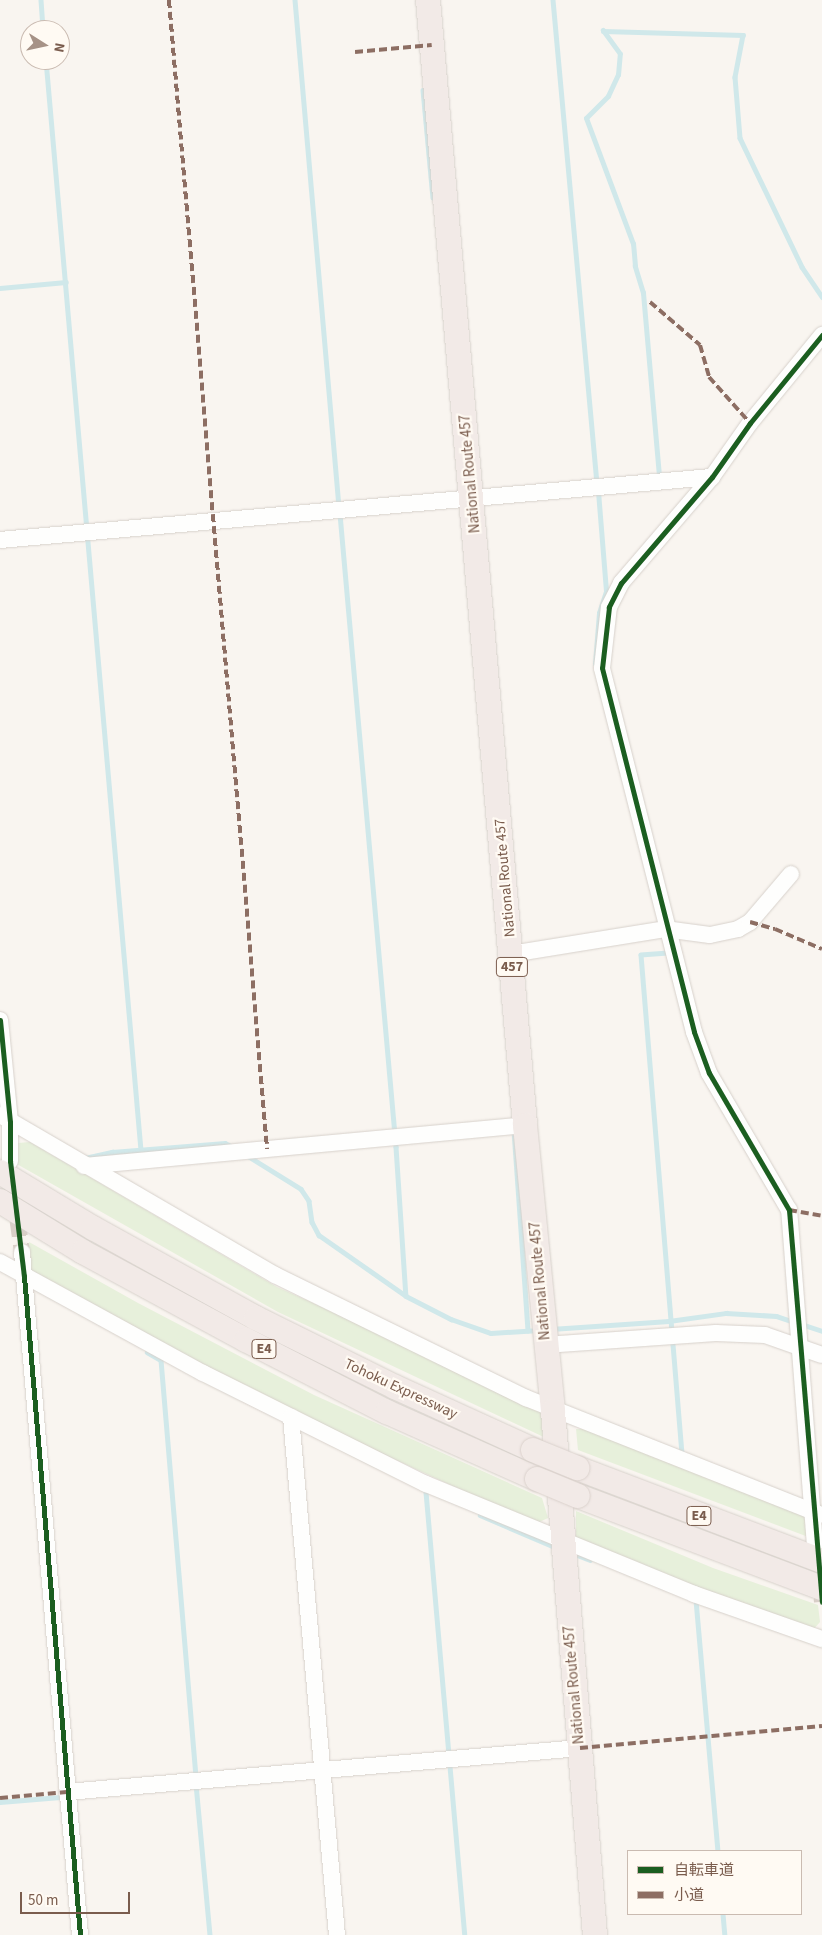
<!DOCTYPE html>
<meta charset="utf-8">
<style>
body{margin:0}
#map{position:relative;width:822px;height:1935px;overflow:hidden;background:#f9f5f0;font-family:"Source Sans 3","Noto Sans JP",sans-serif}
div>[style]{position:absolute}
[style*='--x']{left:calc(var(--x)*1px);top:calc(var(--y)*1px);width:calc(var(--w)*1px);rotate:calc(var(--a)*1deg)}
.green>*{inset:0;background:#e7f0db}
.stream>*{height:4.5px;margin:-2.25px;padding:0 2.25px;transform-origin:2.25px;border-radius:2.25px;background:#d0e8ea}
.minor-tunnel>*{height:16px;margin-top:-8px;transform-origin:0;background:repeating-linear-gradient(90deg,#d9cfc7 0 16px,transparent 0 24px)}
.roads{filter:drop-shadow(0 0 1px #d7d1cb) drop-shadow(0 0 1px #d7d1cb)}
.minor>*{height:16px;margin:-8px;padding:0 8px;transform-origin:8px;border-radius:8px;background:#fefefd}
.highway>*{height:24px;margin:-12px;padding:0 12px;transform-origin:12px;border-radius:12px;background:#f2eae7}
.bridges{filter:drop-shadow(0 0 1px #dad1cc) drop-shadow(0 0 1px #dad1cc)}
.highway-bridge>*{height:24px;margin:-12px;padding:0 12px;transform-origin:12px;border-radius:12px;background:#f2eae7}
.quiet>*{height:4px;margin-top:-2px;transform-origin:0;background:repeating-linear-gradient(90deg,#8d6e63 0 8px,transparent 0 12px)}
.cycleway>*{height:5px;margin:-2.5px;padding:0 2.5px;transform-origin:2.5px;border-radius:2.5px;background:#1b5e20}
span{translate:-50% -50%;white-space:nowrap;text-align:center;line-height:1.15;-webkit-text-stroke:4.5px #fffaf3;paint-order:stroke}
.shield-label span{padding:1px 4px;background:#fffaf3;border:1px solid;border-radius:4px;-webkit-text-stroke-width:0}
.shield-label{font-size:14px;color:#7a5c4d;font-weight:700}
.street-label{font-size:15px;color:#7a5c4d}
.legend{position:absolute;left:627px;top:1850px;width:175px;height:65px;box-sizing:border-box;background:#fffaf3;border:1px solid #cabbb1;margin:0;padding:6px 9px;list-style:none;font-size:15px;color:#7a5c4d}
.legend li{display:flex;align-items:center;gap:10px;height:25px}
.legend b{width:25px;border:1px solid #cabbb1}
.north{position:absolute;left:20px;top:20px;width:50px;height:50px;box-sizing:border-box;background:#fffaf3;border:1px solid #cabbb1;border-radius:50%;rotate:100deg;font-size:14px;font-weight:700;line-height:20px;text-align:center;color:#7a5c4d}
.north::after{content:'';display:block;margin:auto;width:18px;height:22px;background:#a69286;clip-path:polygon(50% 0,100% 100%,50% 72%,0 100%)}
.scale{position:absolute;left:20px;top:1892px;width:110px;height:22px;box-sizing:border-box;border:2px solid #7a5c4d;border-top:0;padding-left:6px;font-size:15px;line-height:18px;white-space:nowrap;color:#7a5c4d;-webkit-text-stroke:4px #fffaf3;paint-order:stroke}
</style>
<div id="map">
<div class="green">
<div style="clip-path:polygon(30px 1142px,277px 1287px,526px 1398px,543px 1415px,548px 1439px,278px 1312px,15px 1163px,18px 1143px)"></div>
<div style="clip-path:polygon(29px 1242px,138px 1303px,314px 1395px,542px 1498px,548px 1518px,535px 1524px,290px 1411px,34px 1274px,28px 1267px)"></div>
<div style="clip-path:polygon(576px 1429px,587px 1429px,805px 1514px,811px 1538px,578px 1450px)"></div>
<div style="clip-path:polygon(576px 1511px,713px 1568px,818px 1605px,820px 1622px,812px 1631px,576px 1540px)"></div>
</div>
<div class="stream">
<div style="--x:41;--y:0;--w:30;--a:86"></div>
<div style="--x:295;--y:0;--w:509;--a:85.04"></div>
<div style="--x:553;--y:0;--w:486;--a:84.8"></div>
<div style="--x:46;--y:60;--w:1094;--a:85.02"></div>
<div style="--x:423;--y:90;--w:108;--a:84.7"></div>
<div style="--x:0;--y:288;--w:66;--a:-5.2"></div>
<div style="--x:659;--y:476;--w:184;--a:-95"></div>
<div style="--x:643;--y:293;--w:28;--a:-107"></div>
<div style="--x:635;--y:266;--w:22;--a:-95"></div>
<div style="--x:633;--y:244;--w:134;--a:-110.5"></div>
<div style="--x:586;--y:118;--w:31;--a:-45"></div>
<div style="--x:608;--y:96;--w:23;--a:-65"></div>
<div style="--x:618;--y:75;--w:21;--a:-85"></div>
<div style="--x:620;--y:54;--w:29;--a:-126"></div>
<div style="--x:603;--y:31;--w:140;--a:1.6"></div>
<div style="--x:743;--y:35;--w:43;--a:100.8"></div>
<div style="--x:735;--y:77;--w:61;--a:85.3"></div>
<div style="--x:740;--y:138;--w:143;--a:64.3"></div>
<div style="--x:802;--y:267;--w:36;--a:56"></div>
<div style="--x:340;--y:514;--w:635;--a:84.94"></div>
<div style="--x:396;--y:1147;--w:149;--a:86.2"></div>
<div style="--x:595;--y:664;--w:51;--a:-85.5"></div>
<div style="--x:599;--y:613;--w:23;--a:-72"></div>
<div style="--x:606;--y:591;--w:100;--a:-94.6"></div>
<div style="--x:667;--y:950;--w:3;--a:72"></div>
<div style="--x:668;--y:953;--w:27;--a:176"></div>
<div style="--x:641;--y:955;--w:501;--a:85.3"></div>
<div style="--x:514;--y:1130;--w:201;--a:86"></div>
<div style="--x:248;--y:1156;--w:62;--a:31.9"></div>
<div style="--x:301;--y:1189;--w:14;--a:56"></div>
<div style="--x:309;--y:1201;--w:21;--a:82"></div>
<div style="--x:312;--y:1222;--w:15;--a:62"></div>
<div style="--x:319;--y:1235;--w:106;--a:35"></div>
<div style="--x:406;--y:1296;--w:51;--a:27.1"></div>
<div style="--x:451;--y:1319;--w:42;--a:19.3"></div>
<div style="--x:491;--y:1333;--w:48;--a:-3.6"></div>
<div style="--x:85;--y:1158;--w:28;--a:-13"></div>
<div style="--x:112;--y:1152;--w:113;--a:-4.6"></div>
<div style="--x:225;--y:1143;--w:9;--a:27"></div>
<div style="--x:801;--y:1324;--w:22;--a:18"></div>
<div style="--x:551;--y:1329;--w:118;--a:-3.9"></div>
<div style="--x:669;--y:1321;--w:58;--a:-8"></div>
<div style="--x:726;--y:1313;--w:50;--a:3.4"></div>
<div style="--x:776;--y:1316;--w:19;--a:18"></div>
<div style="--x:147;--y:1352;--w:16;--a:30"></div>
<div style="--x:161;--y:1360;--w:418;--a:85.2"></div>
<div style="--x:426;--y:1492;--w:445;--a:85"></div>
<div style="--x:480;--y:1515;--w:84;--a:23.2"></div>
<div style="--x:572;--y:1553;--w:19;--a:21"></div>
<div style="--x:696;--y:1600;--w:252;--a:85"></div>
<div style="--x:196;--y:1784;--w:152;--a:84.7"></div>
<div style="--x:0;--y:1802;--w:60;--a:-4.8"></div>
<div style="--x:723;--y:1914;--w:21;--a:85"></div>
</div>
<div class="minor-tunnel">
<div style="--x:11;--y:1173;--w:80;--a:82.1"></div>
<div style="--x:816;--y:1550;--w:52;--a:83.4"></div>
</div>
<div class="roads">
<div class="minor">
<div style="--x:0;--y:540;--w:715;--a:-5.06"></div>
<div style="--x:511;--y:954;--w:156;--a:-9.2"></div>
<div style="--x:665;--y:929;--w:45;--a:7.6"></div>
<div style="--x:710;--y:935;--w:29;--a:-12"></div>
<div style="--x:738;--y:929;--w:14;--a:-30"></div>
<div style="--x:750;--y:922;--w:63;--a:-49.5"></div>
<div style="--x:0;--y:1020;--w:102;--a:84.4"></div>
<div style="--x:10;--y:1122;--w:39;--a:90"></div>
<div style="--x:0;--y:1115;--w:318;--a:30.2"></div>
<div style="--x:275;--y:1275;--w:280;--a:26.1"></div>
<div style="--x:526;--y:1398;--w:317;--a:21.6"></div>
<div style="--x:84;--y:1166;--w:443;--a:-5.3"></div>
<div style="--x:22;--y:1252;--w:685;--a:85.15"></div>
<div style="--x:0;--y:1262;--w:231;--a:28.7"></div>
<div style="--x:203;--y:1373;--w:249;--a:26.5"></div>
<div style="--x:426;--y:1484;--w:290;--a:22.3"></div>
<div style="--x:694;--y:1594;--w:136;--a:19.4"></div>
<div style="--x:545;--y:1345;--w:171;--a:-4"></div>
<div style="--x:716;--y:1333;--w:49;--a:2.3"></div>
<div style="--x:765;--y:1335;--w:60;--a:19.3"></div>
<div style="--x:291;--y:1417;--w:520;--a:84.93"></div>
<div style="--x:815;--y:1546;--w:337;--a:-94.4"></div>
<div style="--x:789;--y:1210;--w:159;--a:-120.3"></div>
<div style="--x:709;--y:1073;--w:44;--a:-110.1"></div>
<div style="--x:694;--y:1032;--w:375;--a:-104.2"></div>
<div style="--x:602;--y:668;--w:61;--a:-83.5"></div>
<div style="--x:609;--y:607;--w:27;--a:-63"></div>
<div style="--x:621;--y:583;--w:140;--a:-49.4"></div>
<div style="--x:712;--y:477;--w:66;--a:-54.9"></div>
<div style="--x:750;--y:423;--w:114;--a:-50.7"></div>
<div style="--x:67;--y:1792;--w:515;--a:-4.9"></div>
</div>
<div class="highway">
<div style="--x:428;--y:0;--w:1129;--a:85.07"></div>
<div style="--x:525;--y:1125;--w:287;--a:84.4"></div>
<div style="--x:553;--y:1411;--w:526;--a:85.42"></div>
<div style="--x:0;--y:1172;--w:109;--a:31.1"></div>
<div style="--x:93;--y:1228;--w:186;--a:28.9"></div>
<div style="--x:256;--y:1318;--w:155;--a:26.4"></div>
<div style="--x:395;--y:1387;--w:152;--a:24.5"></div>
<div style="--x:0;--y:1201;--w:97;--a:31.6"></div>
<div style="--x:83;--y:1252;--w:185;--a:28.4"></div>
<div style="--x:246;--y:1340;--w:158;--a:27.1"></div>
<div style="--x:387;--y:1412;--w:164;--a:24.1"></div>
<div style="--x:577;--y:1468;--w:262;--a:20.8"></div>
<div style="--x:578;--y:1496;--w:261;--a:20.7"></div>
</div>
</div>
<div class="bridges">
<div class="highway-bridge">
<div style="--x:533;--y:1450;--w:48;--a:22.2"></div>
<div style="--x:537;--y:1479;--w:44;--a:22.5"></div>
</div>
</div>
<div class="quiet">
<div style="--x:169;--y:0;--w:1153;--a:85.12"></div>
<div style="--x:355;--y:52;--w:77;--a:-5.2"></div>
<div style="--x:650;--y:302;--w:66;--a:40.7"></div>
<div style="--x:700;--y:345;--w:33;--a:74"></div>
<div style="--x:709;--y:377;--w:62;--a:48.3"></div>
<div style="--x:750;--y:922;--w:26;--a:16"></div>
<div style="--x:775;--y:929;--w:51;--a:23.1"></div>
<div style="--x:789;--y:1210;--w:34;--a:10"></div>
<div style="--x:580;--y:1748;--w:243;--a:-5.2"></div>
<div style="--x:0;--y:1798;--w:67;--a:-5.1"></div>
</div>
<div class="cycleway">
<div style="--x:822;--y:335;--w:114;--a:129.3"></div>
<div style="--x:750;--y:423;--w:66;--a:125.1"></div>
<div style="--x:712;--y:477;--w:140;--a:130.6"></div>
<div style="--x:621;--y:583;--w:27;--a:117"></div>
<div style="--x:609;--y:607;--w:61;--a:96.5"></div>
<div style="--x:602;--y:668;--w:375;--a:75.8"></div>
<div style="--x:694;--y:1032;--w:44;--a:69.9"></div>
<div style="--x:709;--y:1073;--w:159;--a:59.7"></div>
<div style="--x:789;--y:1210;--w:393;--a:85.2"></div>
<div style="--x:0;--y:1020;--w:102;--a:84.4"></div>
<div style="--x:10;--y:1122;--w:39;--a:90"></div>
<div style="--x:10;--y:1161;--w:116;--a:83.1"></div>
<div style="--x:24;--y:1276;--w:661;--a:85.14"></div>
</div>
<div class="shield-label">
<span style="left:512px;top:967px">457</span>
<span style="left:264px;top:1349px">E4</span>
<span style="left:699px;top:1516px">E4</span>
</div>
<div class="street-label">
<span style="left:470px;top:474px;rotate:-95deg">National Route 457</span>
<span style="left:505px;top:878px;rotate:-95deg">National Route 457</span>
<span style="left:540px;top:1281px;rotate:-95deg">National Route 457</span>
<span style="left:401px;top:1389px;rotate:25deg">Tohoku Expressway</span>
<span style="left:574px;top:1685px;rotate:-95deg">National Route 457</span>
</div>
<ul class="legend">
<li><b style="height:6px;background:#1b5e20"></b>自転車道</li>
<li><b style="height:6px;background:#8d6e63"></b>小道</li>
</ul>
<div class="north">N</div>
<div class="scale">50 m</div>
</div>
